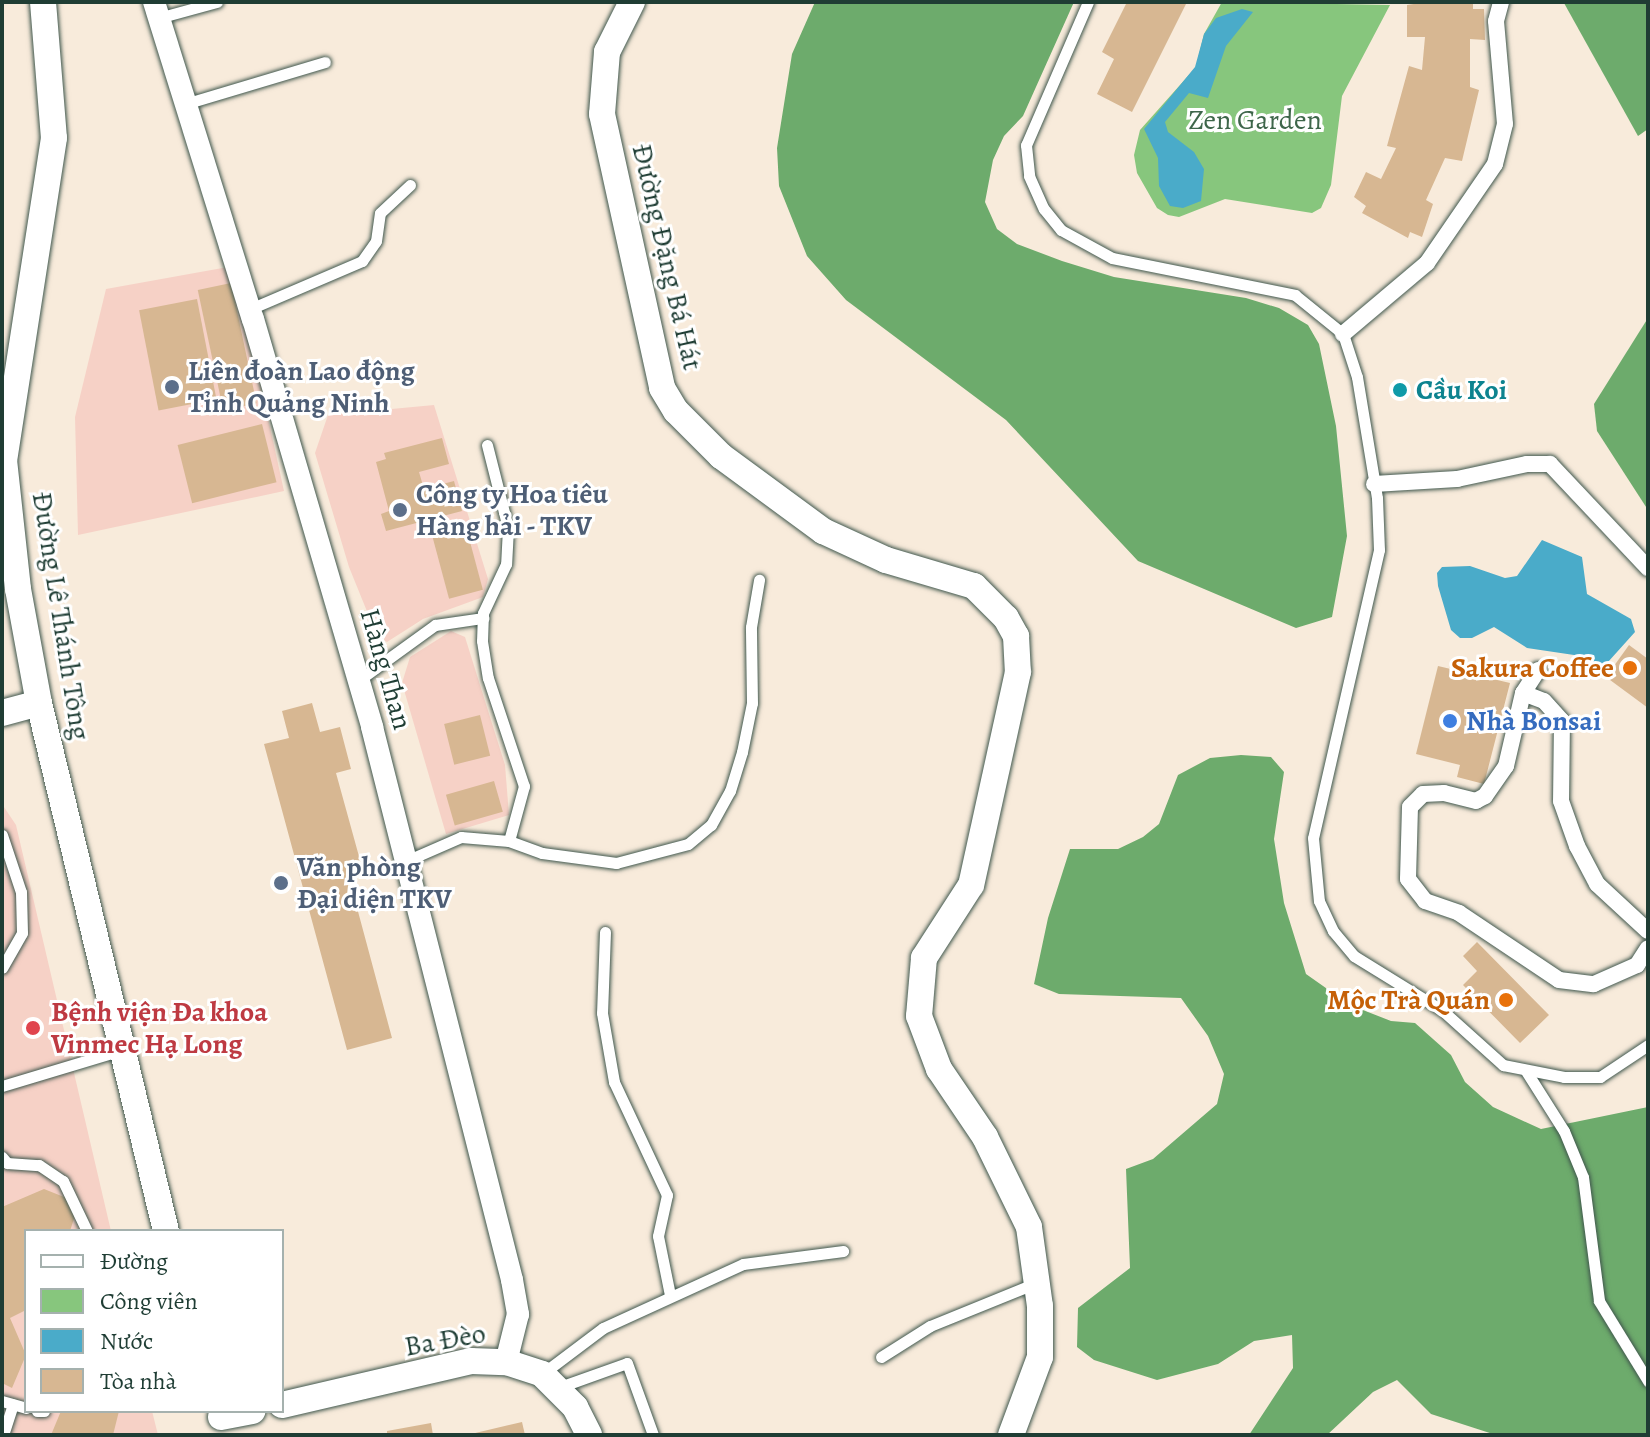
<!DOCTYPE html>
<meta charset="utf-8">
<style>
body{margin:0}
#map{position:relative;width:1650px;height:1437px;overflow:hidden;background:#f8ebdb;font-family:Alegreya,serif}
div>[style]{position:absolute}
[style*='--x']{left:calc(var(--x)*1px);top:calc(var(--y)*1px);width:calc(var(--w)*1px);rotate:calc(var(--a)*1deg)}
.built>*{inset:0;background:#f6d1c6}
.green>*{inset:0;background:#87c67d}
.forest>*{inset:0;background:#6dab6c}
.water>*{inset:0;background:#4aabc9}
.building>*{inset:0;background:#d7b792;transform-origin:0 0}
.roads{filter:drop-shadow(0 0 2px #40574d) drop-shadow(0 0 2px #40574d)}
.service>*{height:11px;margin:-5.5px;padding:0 5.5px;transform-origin:5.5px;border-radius:5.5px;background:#fff}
.pedestrian>*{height:16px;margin:-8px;padding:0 8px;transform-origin:8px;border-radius:8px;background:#fff}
.minor>*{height:22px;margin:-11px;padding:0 11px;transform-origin:11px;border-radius:11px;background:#fff}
.tertiary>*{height:26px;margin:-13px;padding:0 13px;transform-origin:13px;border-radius:13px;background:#fff}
.dots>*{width:22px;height:22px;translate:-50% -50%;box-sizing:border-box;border:4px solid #fff;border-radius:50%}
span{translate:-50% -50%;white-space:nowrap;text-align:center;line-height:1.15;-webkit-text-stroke:6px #fff;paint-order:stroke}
.park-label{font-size:28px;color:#3e664a}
.street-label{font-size:28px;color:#1f3d34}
.service-label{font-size:28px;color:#4e5e75;font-weight:700}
.left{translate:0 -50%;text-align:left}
.culture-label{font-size:28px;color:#0d838f;font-weight:700}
.food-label{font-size:28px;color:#c56008;font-weight:700}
.right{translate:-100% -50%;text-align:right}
.shop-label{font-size:28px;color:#366cbe;font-weight:700}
.health-label{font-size:28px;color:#be3a42;font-weight:700}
.frame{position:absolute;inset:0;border:4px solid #1f3d34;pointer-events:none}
.legend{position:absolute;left:24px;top:1229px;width:260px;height:184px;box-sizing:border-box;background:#fff;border:2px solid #a5b1ae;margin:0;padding:10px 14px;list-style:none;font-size:24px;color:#1f3d34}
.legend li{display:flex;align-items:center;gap:16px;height:40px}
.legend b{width:40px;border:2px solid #a5b1ae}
</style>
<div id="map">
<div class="built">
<div style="clip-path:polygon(228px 267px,250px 336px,284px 491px,78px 535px,75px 417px,106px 289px)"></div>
<div style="clip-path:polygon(434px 405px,488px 579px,483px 597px,423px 619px,387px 642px,377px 636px,349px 567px,315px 453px,328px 415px)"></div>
<div style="clip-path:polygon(451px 631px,465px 637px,505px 765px,509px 815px,446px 834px,402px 683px,410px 657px)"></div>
<div style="clip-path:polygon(2px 804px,16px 825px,111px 1231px,26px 1231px,26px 1411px,152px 1411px,158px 1435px,2px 1435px)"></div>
</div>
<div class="green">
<div style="clip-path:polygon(1222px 2px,1390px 5px,1342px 96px,1331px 185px,1321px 208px,1312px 213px,1225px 199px,1179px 217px,1168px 215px,1157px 208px,1137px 173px,1134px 155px,1140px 130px,1196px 67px,1204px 34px)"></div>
</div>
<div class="forest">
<div style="clip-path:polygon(815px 2px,1074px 2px,1023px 116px,1004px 136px,993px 160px,985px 202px,997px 229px,1017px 244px,1062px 261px,1114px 277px,1246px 298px,1279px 308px,1308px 325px,1319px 344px,1336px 426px,1347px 536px,1332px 617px,1296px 628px,1138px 561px,1006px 420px,846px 300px,807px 256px,779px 186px,777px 148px,792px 54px)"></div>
<div style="clip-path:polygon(1648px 2px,1648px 129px,1638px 136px,1564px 3px)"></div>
<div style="clip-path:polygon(1648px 318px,1648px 510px,1597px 431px,1594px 404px)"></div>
<div style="clip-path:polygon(1241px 755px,1271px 757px,1284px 772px,1274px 839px,1284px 903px,1306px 974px,1350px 1005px,1391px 1021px,1415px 1023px,1451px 1055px,1465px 1082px,1493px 1107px,1541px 1129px,1648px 1107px,1648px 1435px,1496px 1435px,1431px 1414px,1397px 1380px,1373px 1392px,1327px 1435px,1249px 1435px,1293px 1368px,1292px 1335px,1254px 1341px,1218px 1364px,1157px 1380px,1094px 1360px,1077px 1347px,1078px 1308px,1130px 1268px,1126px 1169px,1153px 1159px,1217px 1104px,1224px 1074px,1208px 1036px,1181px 998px,1059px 994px,1034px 984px,1048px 918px,1070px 849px,1118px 849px,1143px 837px,1159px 824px,1178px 775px,1210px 758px)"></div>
</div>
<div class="water">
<div style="clip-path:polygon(1242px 9px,1253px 12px,1226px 46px,1208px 98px,1189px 93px,1165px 122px,1168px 132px,1194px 152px,1204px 169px,1201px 201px,1183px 208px,1170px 206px,1159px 186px,1158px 158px,1144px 129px,1195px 67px,1204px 34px,1216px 18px)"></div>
<div style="clip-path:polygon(1542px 540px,1582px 557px,1587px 594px,1631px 619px,1635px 632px,1599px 672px,1574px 655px,1527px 648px,1494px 627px,1472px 638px,1460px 638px,1451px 630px,1438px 586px,1437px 573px,1442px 567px,1470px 566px,1505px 578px,1517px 576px)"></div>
</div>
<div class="building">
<div style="clip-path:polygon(1127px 2px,1187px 2px,1132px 112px,1097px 94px,1114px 59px,1102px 52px)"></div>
<div style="clip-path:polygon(1427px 2px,1473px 2px,1473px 9px,1484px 9px,1485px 40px,1470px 39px,1470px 87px,1479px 90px,1462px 161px,1445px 158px,1426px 200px,1433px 204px,1422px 237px,1410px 232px,1408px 238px,1362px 213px,1366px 206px,1354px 197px,1366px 172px,1381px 179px,1396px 148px,1387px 146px,1409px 66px,1422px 70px,1425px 37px,1407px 37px,1407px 5px)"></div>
<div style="left:231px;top:283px;width:123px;height:34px;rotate:78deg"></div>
<div style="left:197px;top:299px;width:102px;height:59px;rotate:79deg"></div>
<div style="left:262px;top:424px;width:60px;height:87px;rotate:76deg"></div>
<div style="clip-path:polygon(442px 438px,449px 464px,419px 472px,424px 489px,454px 481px,462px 511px,386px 531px,381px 514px,389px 511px,376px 462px,386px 459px,384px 453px)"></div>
<div style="left:465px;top:523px;width:69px;height:35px;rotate:75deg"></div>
<div style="clip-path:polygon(1629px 645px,1648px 659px,1648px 708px,1606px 677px)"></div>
<div style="clip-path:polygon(1438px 666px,1510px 683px,1484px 784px,1457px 777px,1460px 765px,1416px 754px)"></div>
<div style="clip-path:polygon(312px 703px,320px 732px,340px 727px,351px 769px,336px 773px,360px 860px,345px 863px,392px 1038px,347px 1050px,264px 744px,289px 738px,282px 711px)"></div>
<div style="left:480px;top:715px;width:42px;height:37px;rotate:76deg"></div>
<div style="left:494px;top:781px;width:32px;height:50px;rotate:74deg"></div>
<div style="clip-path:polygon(1477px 942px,1549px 1015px,1520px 1043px,1463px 985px,1477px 971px,1463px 956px)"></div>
<div style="clip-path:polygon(44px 1189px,79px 1203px,70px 1231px,26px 1231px,26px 1310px,10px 1318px,26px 1355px,12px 1388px,2px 1383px,2px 1207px)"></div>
<div style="clip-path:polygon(61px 1411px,119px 1411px,113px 1435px,51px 1435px)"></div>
<div style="clip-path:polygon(522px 1422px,525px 1435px,471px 1435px,471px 1434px)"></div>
<div style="clip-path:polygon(431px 1423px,433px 1435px,387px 1435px,387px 1431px)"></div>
</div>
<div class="roads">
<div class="service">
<div style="--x:1088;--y:2;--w:156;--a:113.4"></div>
<div style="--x:1026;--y:145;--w:31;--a:84"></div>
<div style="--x:1029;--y:176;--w:36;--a:66"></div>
<div style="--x:1044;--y:209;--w:27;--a:51"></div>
<div style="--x:1061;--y:230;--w:58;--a:28.8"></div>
<div style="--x:1112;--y:258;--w:187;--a:11.4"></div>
<div style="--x:1295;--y:295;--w:62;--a:39.1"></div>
<div style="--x:1343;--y:334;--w:45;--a:72"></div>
<div style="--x:1357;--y:377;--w:123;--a:80.6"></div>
<div style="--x:1377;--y:498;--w:52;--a:87.8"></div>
<div style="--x:1379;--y:550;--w:295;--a:102.9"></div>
<div style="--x:1313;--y:838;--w:63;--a:84.6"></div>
<div style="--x:1319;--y:901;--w:33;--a:65"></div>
<div style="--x:1333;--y:931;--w:33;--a:50"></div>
<div style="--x:1354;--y:956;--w:105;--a:31.7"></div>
<div style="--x:1443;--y:1011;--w:81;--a:42"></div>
<div style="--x:1503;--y:1065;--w:62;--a:11.1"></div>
<div style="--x:1564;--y:1077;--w:36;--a:0"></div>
<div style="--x:1600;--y:1077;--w:58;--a:-33.7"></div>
<div style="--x:158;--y:18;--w:61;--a:-15.2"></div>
<div style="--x:185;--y:104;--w:146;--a:-16.7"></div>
<div style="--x:250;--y:309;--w:122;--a:-23.2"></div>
<div style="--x:362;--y:261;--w:24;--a:-55"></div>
<div style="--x:376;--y:241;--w:28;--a:-82"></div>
<div style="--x:380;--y:213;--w:41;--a:-43"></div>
<div style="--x:487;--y:445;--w:86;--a:75.8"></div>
<div style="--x:508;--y:528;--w:36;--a:93"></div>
<div style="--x:506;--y:564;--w:54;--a:115.1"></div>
<div style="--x:483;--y:613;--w:28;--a:92"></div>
<div style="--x:482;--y:641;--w:37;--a:81"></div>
<div style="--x:488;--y:678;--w:114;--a:71.6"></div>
<div style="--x:524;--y:786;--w:57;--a:105.3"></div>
<div style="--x:359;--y:680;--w:94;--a:-35.9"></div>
<div style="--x:435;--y:625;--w:49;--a:-8.3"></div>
<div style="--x:2;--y:835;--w:60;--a:71.6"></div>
<div style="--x:21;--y:892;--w:41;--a:88.6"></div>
<div style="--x:22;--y:933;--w:40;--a:119.7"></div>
<div style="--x:406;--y:861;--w:60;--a:-23.6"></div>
<div style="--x:461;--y:837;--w:48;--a:4.8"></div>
<div style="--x:509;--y:841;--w:35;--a:20"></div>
<div style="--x:542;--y:853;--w:75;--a:7.7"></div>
<div style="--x:616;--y:863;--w:74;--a:-14.8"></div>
<div style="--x:688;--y:844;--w:30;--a:-40"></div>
<div style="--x:711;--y:825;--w:39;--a:-61"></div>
<div style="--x:730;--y:791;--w:41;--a:-72.9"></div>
<div style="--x:742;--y:752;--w:50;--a:-78.5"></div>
<div style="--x:752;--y:703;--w:76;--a:-90.8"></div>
<div style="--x:751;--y:627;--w:48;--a:-80.3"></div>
<div style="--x:605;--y:932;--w:81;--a:92.1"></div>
<div style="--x:602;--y:1013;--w:70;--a:80.1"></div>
<div style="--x:614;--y:1082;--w:125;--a:64.9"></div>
<div style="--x:667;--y:1195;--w:42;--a:102.4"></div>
<div style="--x:658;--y:1236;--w:60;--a:78.5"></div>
<div style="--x:1526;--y:1071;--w:71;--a:57.7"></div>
<div style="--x:1564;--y:1131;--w:50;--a:67.6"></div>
<div style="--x:1583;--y:1177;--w:125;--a:82.6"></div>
<div style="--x:1599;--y:1301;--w:94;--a:58.5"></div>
<div style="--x:2;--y:1086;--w:125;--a:-16.7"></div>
<div style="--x:2;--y:1157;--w:8;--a:50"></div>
<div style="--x:7;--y:1163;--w:32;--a:4"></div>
<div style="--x:39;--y:1165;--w:29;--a:34"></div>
<div style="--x:63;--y:1181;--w:55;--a:64.4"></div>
<div style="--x:881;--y:1357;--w:58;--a:-32.3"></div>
<div style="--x:930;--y:1326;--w:114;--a:-22.1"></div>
<div style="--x:542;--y:1374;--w:76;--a:-37"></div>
<div style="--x:603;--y:1328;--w:154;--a:-24.6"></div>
<div style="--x:743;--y:1264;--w:101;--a:-7.4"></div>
<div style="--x:557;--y:1388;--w:74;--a:-19.7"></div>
<div style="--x:627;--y:1363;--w:77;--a:70.1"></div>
<div style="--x:2;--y:1401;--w:25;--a:16"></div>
<div style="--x:37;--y:1411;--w:7;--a:0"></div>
<div style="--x:3;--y:1435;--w:32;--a:-72"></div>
</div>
<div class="pedestrian">
<div style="--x:1343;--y:334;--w:110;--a:-40.2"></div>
<div style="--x:1427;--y:263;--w:120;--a:-55.5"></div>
<div style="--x:1495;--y:164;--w:41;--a:-76"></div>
<div style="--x:1505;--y:124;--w:103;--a:-95"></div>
<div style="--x:1496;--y:21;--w:20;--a:-75"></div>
<div style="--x:1374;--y:484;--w:83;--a:-3.4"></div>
<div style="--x:1457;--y:479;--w:72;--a:-12.1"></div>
<div style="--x:1527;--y:464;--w:23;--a:0"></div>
<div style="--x:1550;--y:464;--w:143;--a:46.7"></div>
<div style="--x:1538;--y:670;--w:27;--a:123"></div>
<div style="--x:1523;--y:693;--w:75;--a:103.1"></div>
<div style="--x:1506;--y:766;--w:37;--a:125"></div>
<div style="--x:1485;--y:796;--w:10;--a:151"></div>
<div style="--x:1476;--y:801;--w:33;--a:-166"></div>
<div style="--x:1444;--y:793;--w:21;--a:177"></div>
<div style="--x:1423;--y:794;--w:18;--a:135"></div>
<div style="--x:1410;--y:807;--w:72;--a:91.6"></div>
<div style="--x:1408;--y:879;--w:28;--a:52"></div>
<div style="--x:1425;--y:901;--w:36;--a:19"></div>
<div style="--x:1459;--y:913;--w:120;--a:33.8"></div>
<div style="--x:1559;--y:980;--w:35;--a:7"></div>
<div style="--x:1594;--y:984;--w:47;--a:-23.8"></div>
<div style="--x:1637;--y:965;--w:20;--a:-57"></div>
<div style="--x:1523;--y:693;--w:22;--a:21"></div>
<div style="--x:1544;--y:701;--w:27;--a:48"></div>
<div style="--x:1562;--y:721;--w:80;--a:90.7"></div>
<div style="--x:1561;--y:801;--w:48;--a:70.4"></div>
<div style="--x:1577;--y:846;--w:43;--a:62.2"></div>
<div style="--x:1597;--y:884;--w:69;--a:42.7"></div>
</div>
<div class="minor">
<div style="--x:154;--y:2;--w:332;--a:72.7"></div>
<div style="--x:253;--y:319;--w:425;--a:73.7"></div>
<div style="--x:372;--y:727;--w:570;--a:75.79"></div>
<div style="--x:512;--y:1280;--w:35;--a:80"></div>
<div style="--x:518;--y:1314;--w:49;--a:104"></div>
</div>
<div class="tertiary">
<div style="--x:43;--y:2;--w:136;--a:85.4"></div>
<div style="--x:54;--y:138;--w:326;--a:98.8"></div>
<div style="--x:4;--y:460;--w:130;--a:83.8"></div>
<div style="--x:18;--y:589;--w:116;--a:79.6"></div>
<div style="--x:39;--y:703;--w:543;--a:76.48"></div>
<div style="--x:632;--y:2;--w:56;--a:116.6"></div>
<div style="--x:607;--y:52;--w:62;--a:94.6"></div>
<div style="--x:602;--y:114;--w:280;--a:77.6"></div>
<div style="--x:662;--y:388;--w:27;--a:59"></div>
<div style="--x:676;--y:411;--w:64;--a:45"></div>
<div style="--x:721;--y:456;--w:127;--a:36.3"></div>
<div style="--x:823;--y:531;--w:69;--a:24.7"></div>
<div style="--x:886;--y:560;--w:92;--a:16.5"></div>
<div style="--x:974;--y:586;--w:45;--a:45"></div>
<div style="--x:1006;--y:618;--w:21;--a:61"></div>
<div style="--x:1016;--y:636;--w:36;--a:87"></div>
<div style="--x:1018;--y:672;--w:218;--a:102.4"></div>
<div style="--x:971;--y:885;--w:87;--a:122.8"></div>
<div style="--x:924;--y:958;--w:58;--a:94.9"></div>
<div style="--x:919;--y:1016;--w:57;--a:69.3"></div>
<div style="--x:939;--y:1069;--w:82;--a:55.9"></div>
<div style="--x:985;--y:1137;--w:100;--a:63.9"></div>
<div style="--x:1029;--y:1227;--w:80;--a:82.1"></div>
<div style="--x:1040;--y:1306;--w:51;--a:90"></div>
<div style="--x:1040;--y:1357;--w:83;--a:110.4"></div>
<div style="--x:2;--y:713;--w:38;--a:-15"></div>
<div style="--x:282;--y:1405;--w:194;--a:-13.1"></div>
<div style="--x:471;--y:1361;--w:35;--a:2"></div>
<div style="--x:506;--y:1362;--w:38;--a:18"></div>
<div style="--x:542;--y:1374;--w:47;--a:45"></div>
<div style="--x:575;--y:1407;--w:31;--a:63"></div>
<div style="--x:221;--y:1417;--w:32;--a:-11"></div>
</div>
</div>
<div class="dots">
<div style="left:172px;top:387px;background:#5c6f8a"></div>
<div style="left:1400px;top:390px;background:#0f9aa8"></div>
<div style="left:400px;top:510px;background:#5c6f8a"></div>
<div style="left:1630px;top:668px;background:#e8710a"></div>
<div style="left:1450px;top:721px;background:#3f7fe0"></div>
<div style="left:281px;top:883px;background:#5c6f8a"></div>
<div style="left:1506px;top:1000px;background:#e8710a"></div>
<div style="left:33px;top:1028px;background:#e0444e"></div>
</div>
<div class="park-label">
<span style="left:1255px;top:120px">Zen Garden</span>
</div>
<div class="street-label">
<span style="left:667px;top:257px;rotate:77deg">Đường Đặng Bá Hát</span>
<span style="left:61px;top:616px;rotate:81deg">Đường Lê Thánh Tông</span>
<span style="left:386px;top:669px;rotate:74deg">Hàng Than</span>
<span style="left:445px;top:1340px;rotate:-10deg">Ba Đèo</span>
</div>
<div class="service-label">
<span class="left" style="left:188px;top:387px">Liên đoàn Lao động<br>Tỉnh Quảng Ninh</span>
<span class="left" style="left:416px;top:510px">Công ty Hoa tiêu<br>Hàng hải - TKV</span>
<span class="left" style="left:297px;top:883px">Văn phòng<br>Đại diện TKV</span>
</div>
<div class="culture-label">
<span class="left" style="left:1416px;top:390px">Cầu Koi</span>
</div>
<div class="food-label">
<span class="right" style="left:1614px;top:668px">Sakura Coffee</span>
<span class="right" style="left:1490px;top:1000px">Mộc Trà Quán</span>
</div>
<div class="shop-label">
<span class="left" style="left:1466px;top:721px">Nhà Bonsai</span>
</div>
<div class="health-label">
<span class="left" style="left:51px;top:1028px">Bệnh viện Đa khoa<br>Vinmec Hạ Long</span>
</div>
<div class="frame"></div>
<ul class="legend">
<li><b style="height:10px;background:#fff"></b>Đường</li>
<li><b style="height:22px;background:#87c67d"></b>Công viên</li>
<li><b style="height:22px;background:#4aabc9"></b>Nước</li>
<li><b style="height:22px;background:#d7b792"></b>Tòa nhà</li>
</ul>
</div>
